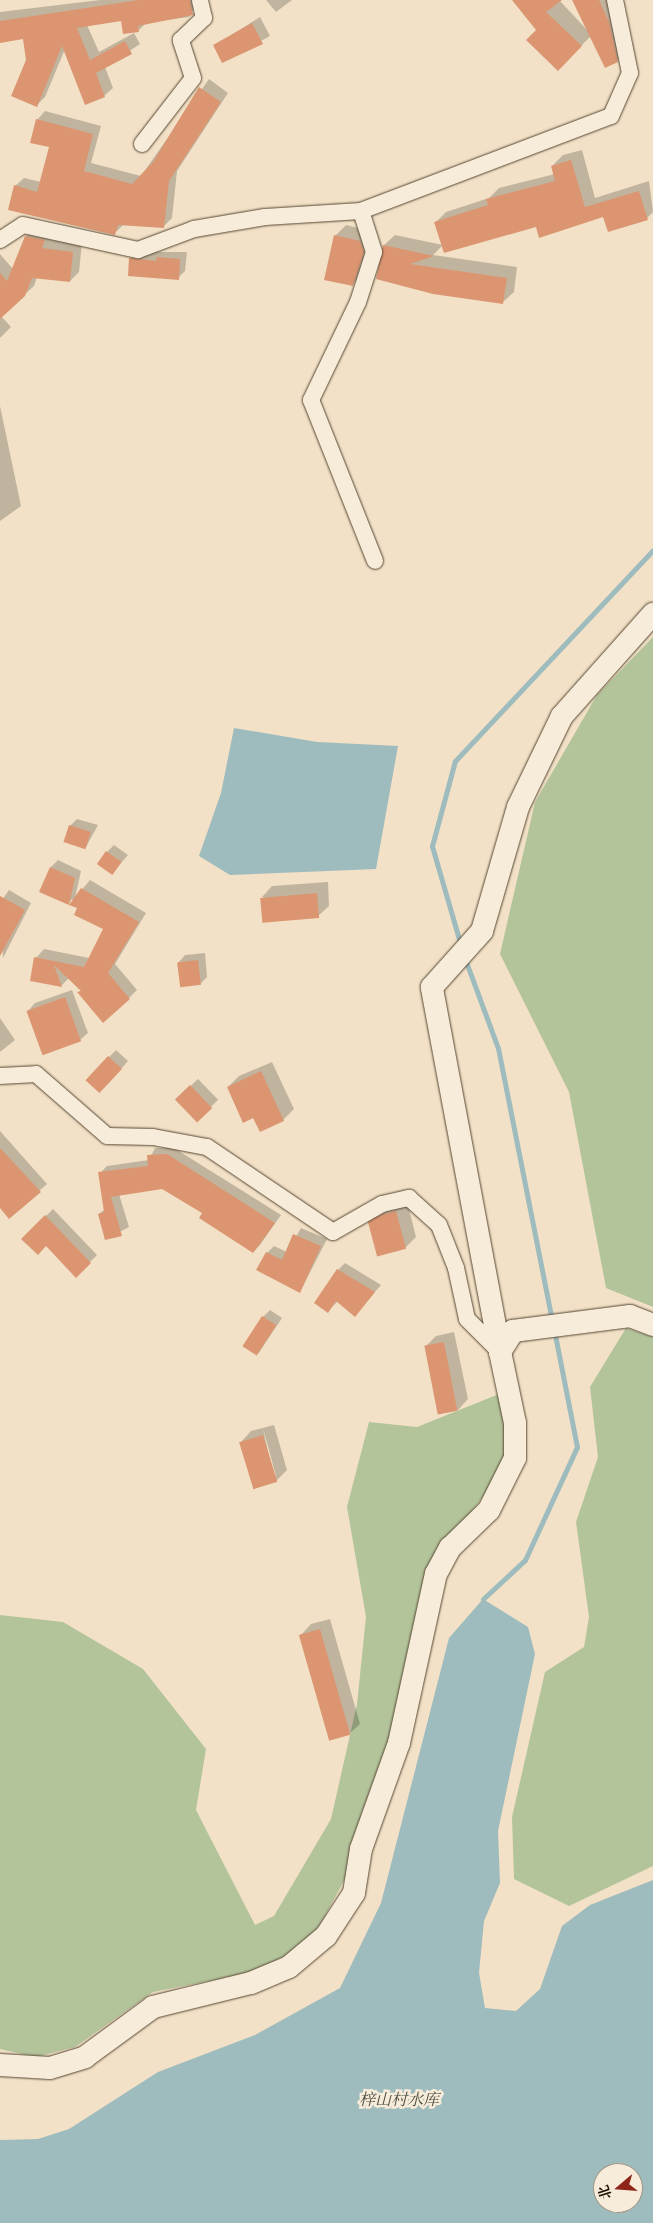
<!DOCTYPE html>
<meta charset="utf-8">
<style>
body{margin:0}
#map{position:relative;width:653px;height:2223px;overflow:hidden;background:#f2e1c6;font-family:"Libre Caslon Text","Noto Serif SC",serif}
div>[style]{position:absolute}
[style*='--x']{left:calc(var(--x)*1px);top:calc(var(--y)*1px);width:calc(var(--w)*1px);rotate:calc(var(--a)*1deg)}
.green>*{inset:0;background:#b3c49b}
.water>*{inset:0;background:#9ebbbe}
.shadow>*{inset:0;background:#0003;transform-origin:0 0}
.stream>*{height:5px;margin:-2.5px;padding:0 2.5px;transform-origin:2.5px;border-radius:2.5px;background:#9ebbbe}
.building>*{inset:0;background:#dc9571;transform-origin:0 0}
.roads{filter:drop-shadow(0 0 1px #564632) drop-shadow(0 0 1px #564632)}
.street>*{height:16px;margin:-8px;padding:0 8px;transform-origin:8px;border-radius:8px;background:#f7ecda}
.secondary>*{height:22px;margin:-11px;padding:0 11px;transform-origin:11px;border-radius:11px;background:#f7ecda}
span{translate:-50% -50%;white-space:nowrap;text-align:center;line-height:1.15;-webkit-text-stroke:5px #f7ecda;paint-order:stroke}
.water-label{font-size:16px;color:#4d4e43;font-style:italic}
.north{position:absolute;left:593px;top:2163px;width:50px;height:50px;box-sizing:border-box;background:#f7ecda;border:1px solid #a29583;border-radius:50%;rotate:252deg;font-size:14px;font-weight:700;line-height:20px;text-align:center;color:#221301}
.north::after{content:'';display:block;margin:auto;width:18px;height:22px;background:#8f2418;clip-path:polygon(50% 0,100% 100%,50% 72%,0 100%)}
</style>
<div id="map">
<div class="green">
<div style="clip-path:polygon(653px 637px,653px 1307px,606px 1288px,569px 1092px,500px 954px,535px 802px,597px 695px)"></div>
<div style="clip-path:polygon(626px 1328px,653px 1337px,653px 1866px,569px 1906px,514px 1879px,512px 1817px,545px 1672px,584px 1647px,589px 1617px,576px 1522px,598px 1457px,590px 1387px)"></div>
<div style="clip-path:polygon(499px 1394px,511px 1444px,485px 1494px,427px 1569px,392px 1736px,348px 1873px,319px 1927px,291px 1953px,254px 1972px,153px 1992px,75px 2047px,36px 2057px,0 2049px,0 1615px,63px 1622px,143px 1669px,206px 1749px,196px 1810px,255px 1925px,274px 1916px,331px 1819px,357px 1704px,366px 1617px,347px 1507px,369px 1422px,417px 1427px)"></div>
</div>
<div class="water">
<div style="clip-path:polygon(234px 728px,317px 742px,398px 746px,376px 869px,230px 875px,199px 856px,221px 793px)"></div>
<div style="clip-path:polygon(evenodd,483px 1599px,528px 1627px,535px 1654px,498px 1831px,500px 1883px,484px 1921px,479px 1973px,485px 2008px,516px 2011px,540px 1989px,562px 1926px,590px 1905px,653px 1880px,653px 2223px,0 2223px,0 2140px,38px 2139px,69px 2129px,158px 2072px,255px 2035px,340px 1988px,381px 1903px,449px 1638px,483px 1599px,603px 2173px,633px 2173px,633px 2203px,603px 2203px,603px 2173px)"></div>
</div>
<div class="shadow">
<div style="clip-path:polygon(100px 0,199px 0,189px 17px,146px 23px,139px 30px,122px 20px,87px 25px,99px 52px,134px 33px,140px 44px,105px 67px,113px 88px,104px 96px,65px 49px,45px 97px,37px 105px,24px 38px,0 41px,0 12px)"></div>
<div style="clip-path:polygon(266px 0,292px 0,276px 12px)"></div>
<div style="clip-path:polygon(514px 0,559px 0,589px 32px,573px 0,614px 0,628px 50px,617px 61px,591px 36px,569px 58px,537px 30px)"></div>
<div style="clip-path:polygon(260px 17px,270px 36px,222px 62px,214px 46px)"></div>
<div style="clip-path:polygon(209px 79px,228px 93px,177px 171px,172px 218px,163px 227px,124px 224px,115px 233px,15px 186px,24px 178px,41px 182px,50px 146px,37px 120px,45px 111px,101px 126px,91px 163px,141px 176px)"></div>
<div style="clip-path:polygon(582px 150px,595px 198px,649px 181px,653px 212px,647px 218px,604px 216px,537px 225px,443px 245px,433px 255px,517px 267px,514px 292px,503px 302px,433px 292px,384px 245px,395px 235px,443px 245px,435px 223px,446px 212px,489px 198px,499px 188px,555px 174px,552px 166px,563px 155px)"></div>
<div style="clip-path:polygon(346px 225px,370px 231px,363px 274px,352px 285px,335px 236px)"></div>
<div style="clip-path:polygon(35px 227px,53px 231px,50px 240px,82px 243px,79px 272px,70px 281px,37px 277px,34px 286px,1px 316px,11px 327px,0 338px,0 254px,13px 269px,26px 236px)"></div>
<div style="clip-path:polygon(137px 252px,187px 252px,185px 271px,178px 278px,130px 259px)"></div>
<div style="clip-path:polygon(0 406px,21px 506px,0 521px)"></div>
<div style="clip-path:polygon(77px 819px,98px 825px,86px 847px,70px 826px)"></div>
<div style="clip-path:polygon(114px 845px,128px 855px,112px 873px,107px 852px)"></div>
<div style="clip-path:polygon(58px 860px,81px 871px,75px 898px,90px 880px,146px 913px,115px 964px,137px 990px,129px 998px,79px 993px,81px 990px,69px 978px,61px 986px,36px 958px,44px 949px,89px 958px,105px 928px,72px 899px,69px 903px,51px 867px)"></div>
<div style="clip-path:polygon(328px 882px,329px 906px,318px 916px,262px 897px,272px 886px)"></div>
<div style="clip-path:polygon(9px 890px,31px 903px,3px 958px,0 903px)"></div>
<div style="clip-path:polygon(205px 953px,207px 977px,200px 984px,178px 963px,185px 955px)"></div>
<div style="clip-path:polygon(72px 990px,88px 1033px,80px 1040px,28px 1011px,35px 1003px)"></div>
<div style="clip-path:polygon(0 1018px,15px 1040px,0 1052px)"></div>
<div style="clip-path:polygon(116px 1050px,128px 1061px,107px 1085px,87px 1080px)"></div>
<div style="clip-path:polygon(272px 1062px,294px 1109px,283px 1120px,254px 1116px,228px 1087px,239px 1076px)"></div>
<div style="left:198px;top:1079px;width:29px;height:30px;rotate:46deg"></div>
<div style="clip-path:polygon(0 1131px,47px 1184px,9px 1217px,0 1206px)"></div>
<div style="clip-path:polygon(155px 1148px,174px 1148px,281px 1215px,260px 1245px,253px 1252px,204px 1213px,162px 1188px,119px 1194px,129px 1227px,106px 1239px,99px 1214px,105px 1209px,100px 1173px,107px 1166px,149px 1160px)"></div>
<div style="clip-path:polygon(407px 1201px,416px 1237px,405px 1248px,370px 1224px,381px 1213px)"></div>
<div style="clip-path:polygon(53px 1209px,97px 1255px,76px 1276px,46px 1245px,23px 1239px)"></div>
<div style="clip-path:polygon(301px 1228px,327px 1239px,300px 1292px,267px 1253px,274px 1246px,287px 1252px)"></div>
<div style="clip-path:polygon(345px 1263px,381px 1285px,361px 1308px,338px 1301px,328px 1311px,338px 1270px)"></div>
<div style="clip-path:polygon(270px 1310px,282px 1318px,258px 1354px,263px 1317px)"></div>
<div style="clip-path:polygon(454px 1332px,468px 1399px,458px 1410px,440px 1414px,426px 1346px,436px 1336px)"></div>
<div style="clip-path:polygon(evenodd,274px 1425px,287px 1470px,276px 1481px,241px 1442px,251px 1431px,274px 1425px,263px 1428px,276px 1476px,273px 1476px,263px 1428px)"></div>
<div style="clip-path:polygon(330px 1619px,360px 1724px,349px 1734px,301px 1635px,311px 1624px)"></div>
</div>
<div class="stream">
<div style="--x:461;--y:946;--w:104;--a:-106.2"></div>
<div style="--x:432;--y:846;--w:88;--a:-74.9"></div>
<div style="--x:455;--y:761;--w:289;--a:-46.8"></div>
<div style="--x:465;--y:959;--w:95;--a:69.7"></div>
<div style="--x:498;--y:1048;--w:277;--a:78.8"></div>
<div style="--x:483;--y:1599;--w:57;--a:-42.9"></div>
<div style="--x:525;--y:1560;--w:124;--a:-65.3"></div>
<div style="--x:577;--y:1447;--w:119;--a:-101.1"></div>
</div>
<div class="building">
<div style="clip-path:polygon(139px 0,190px 0,193px 15px,138px 26px,139px 32px,123px 34px,121px 21px,77px 28px,90px 60px,125px 41px,132px 54px,96px 73px,105px 97px,85px 105px,62px 46px,37px 107px,11px 96px,26px 60px,23px 39px,0 43px,0 21px)"></div>
<div style="clip-path:polygon(512px 0,562px 0,546px 12px,582px 46px,558px 71px,526px 40px,536px 30px)"></div>
<div style="clip-path:polygon(572px 0,599px 0,609px 22px,618px 62px,605px 68px)"></div>
<div style="clip-path:polygon(252px 23px,263px 44px,222px 63px,213px 45px)"></div>
<div style="clip-path:polygon(199px 87px,221px 102px,169px 181px,164px 228px,118px 225px,115px 235px,8px 210px,14px 185px,37px 192px,49px 147px,30px 143px,36px 119px,93px 134px,84px 171px,132px 184px,153px 162px)"></div>
<div style="clip-path:polygon(571px 160px,585px 207px,639px 191px,648px 220px,608px 232px,603px 217px,539px 238px,536px 227px,444px 253px,434px 222px,488px 205px,486px 199px,555px 181px,551px 166px)"></div>
<div style="clip-path:polygon(334px 235px,360px 241px,364px 252px,353px 286px,324px 280px)"></div>
<div style="clip-path:polygon(25px 236px,45px 240px,42px 248px,73px 252px,70px 282px,32px 278px,25px 296px,0 319px,0 273px,7px 281px)"></div>
<div style="clip-path:polygon(383px 245px,434px 256px,410px 264px,507px 278px,503px 304px,433px 294px,376px 279px)"></div>
<div style="clip-path:polygon(157px 257px,180px 259px,179px 280px,128px 276px,129px 258px,156px 261px)"></div>
<div style="left:69px;top:825px;width:23px;height:18px;rotate:18deg"></div>
<div style="left:106px;top:851px;width:19px;height:16px;rotate:35deg"></div>
<div style="clip-path:polygon(50px 867px,75px 878px,69px 905px,39px 892px)"></div>
<div style="clip-path:polygon(81px 888px,139px 922px,108px 973px,130px 999px,103px 1023px,77px 992px,81px 991px,54px 965px,62px 987px,30px 981px,34px 957px,84px 967px,103px 929px,74px 915px,77px 908px,69px 905px)"></div>
<div style="left:317px;top:893px;width:25px;height:57px;rotate:85deg"></div>
<div style="clip-path:polygon(0 896px,25px 910px,0 956px)"></div>
<div style="left:198px;top:960px;width:25px;height:21px;rotate:83deg"></div>
<div style="left:65px;top:997px;width:47px;height:41px;rotate:70deg"></div>
<div style="left:108px;top:1056px;width:19px;height:33px;rotate:43deg"></div>
<div style="clip-path:polygon(261px 1071px,284px 1121px,260px 1132px,253px 1118px,243px 1123px,227px 1087px)"></div>
<div style="left:190px;top:1085px;width:32px;height:21px;rotate:46deg"></div>
<div style="clip-path:polygon(0 1148px,41px 1192px,9px 1219px,0 1208px)"></div>
<div style="clip-path:polygon(167px 1154px,275px 1223px,253px 1253px,199px 1218px,202px 1213px,162px 1189px,111px 1197px,122px 1236px,105px 1240px,98px 1214px,104px 1212px,98px 1172px,148px 1166px,147px 1155px)"></div>
<div style="left:396px;top:1211px;width:39px;height:30px;rotate:75deg"></div>
<div style="clip-path:polygon(45px 1215px,91px 1263px,76px 1278px,46px 1246px,38px 1255px,21px 1239px)"></div>
<div style="clip-path:polygon(293px 1234px,321px 1246px,300px 1293px,256px 1270px,266px 1252px,282px 1260px)"></div>
<div style="clip-path:polygon(337px 1269px,375px 1292px,355px 1317px,336px 1301px,328px 1313px,314px 1303px)"></div>
<div style="left:262px;top:1316px;width:17px;height:36px;rotate:33deg"></div>
<div style="left:444px;top:1342px;width:70px;height:20px;rotate:79deg"></div>
<div style="left:263px;top:1435px;width:49px;height:25px;rotate:73deg"></div>
<div style="left:320px;top:1629px;width:110px;height:22px;rotate:74deg"></div>
</div>
<div class="roads">
<div class="street">
<div style="--x:142;--y:144;--w:83;--a:-52.3"></div>
<div style="--x:193;--y:78;--w:40;--a:-108"></div>
<div style="--x:181;--y:40;--w:32;--a:-44"></div>
<div style="--x:204;--y:18;--w:18;--a:-103"></div>
<div style="--x:361;--y:211;--w:43;--a:72.4"></div>
<div style="--x:374;--y:252;--w:52;--a:107.7"></div>
<div style="--x:358;--y:302;--w:109;--a:115.6"></div>
<div style="--x:311;--y:400;--w:173;--a:68.3"></div>
<div style="--x:0;--y:240;--w:27;--a:-33"></div>
<div style="--x:23;--y:225;--w:118;--a:12.3"></div>
<div style="--x:138;--y:250;--w:60;--a:-20.6"></div>
<div style="--x:194;--y:229;--w:72;--a:-9.6"></div>
<div style="--x:265;--y:217;--w:96;--a:-3.6"></div>
<div style="--x:361;--y:211;--w:267;--a:-20.8"></div>
<div style="--x:611;--y:116;--w:47;--a:-66.2"></div>
<div style="--x:630;--y:73;--w:75;--a:-101.6"></div>
<div style="--x:0;--y:1076;--w:36;--a:-3"></div>
<div style="--x:36;--y:1074;--w:94;--a:41.1"></div>
<div style="--x:107;--y:1136;--w:46;--a:1.2"></div>
<div style="--x:153;--y:1137;--w:55;--a:10.5"></div>
<div style="--x:207;--y:1147;--w:152;--a:34"></div>
<div style="--x:333;--y:1232;--w:56;--a:-29.7"></div>
<div style="--x:382;--y:1204;--w:28;--a:-13"></div>
<div style="--x:409;--y:1198;--w:40;--a:42"></div>
<div style="--x:439;--y:1225;--w:46;--a:68.4"></div>
<div style="--x:456;--y:1268;--w:52;--a:77.8"></div>
<div style="--x:467;--y:1319;--w:47;--a:45"></div>
</div>
<div class="secondary">
<div style="--x:500;--y:1352;--w:371;--a:-100.6"></div>
<div style="--x:432;--y:987;--w:75;--a:-48.2"></div>
<div style="--x:482;--y:931;--w:129;--a:-73.8"></div>
<div style="--x:518;--y:807;--w:101;--a:-64.2"></div>
<div style="--x:562;--y:716;--w:137;--a:-48.3"></div>
<div style="--x:0;--y:2065;--w:50;--a:3.4"></div>
<div style="--x:50;--y:2068;--w:37;--a:-17"></div>
<div style="--x:85;--y:2057;--w:84;--a:-36.3"></div>
<div style="--x:153;--y:2007;--w:101;--a:-13.8"></div>
<div style="--x:251;--y:1983;--w:41;--a:-22.8"></div>
<div style="--x:289;--y:1967;--w:48;--a:-40"></div>
<div style="--x:326;--y:1936;--w:51;--a:-56.9"></div>
<div style="--x:354;--y:1893;--w:45;--a:-81"></div>
<div style="--x:361;--y:1849;--w:113;--a:-70.3"></div>
<div style="--x:399;--y:1743;--w:173;--a:-77.7"></div>
<div style="--x:436;--y:1574;--w:30;--a:-62"></div>
<div style="--x:450;--y:1548;--w:54;--a:-44.3"></div>
<div style="--x:489;--y:1510;--w:58;--a:-63.4"></div>
<div style="--x:515;--y:1458;--w:35;--a:-90"></div>
<div style="--x:515;--y:1423;--w:73;--a:-101.9"></div>
<div style="--x:500;--y:1352;--w:25;--a:-58"></div>
<div style="--x:513;--y:1331;--w:118;--a:-7.3"></div>
<div style="--x:630;--y:1316;--w:25;--a:21"></div>
</div>
</div>
<div class="water-label">
<span style="left:399px;top:2099px">梓山村水库</span>
</div>
<div class="north">北</div>
</div>
